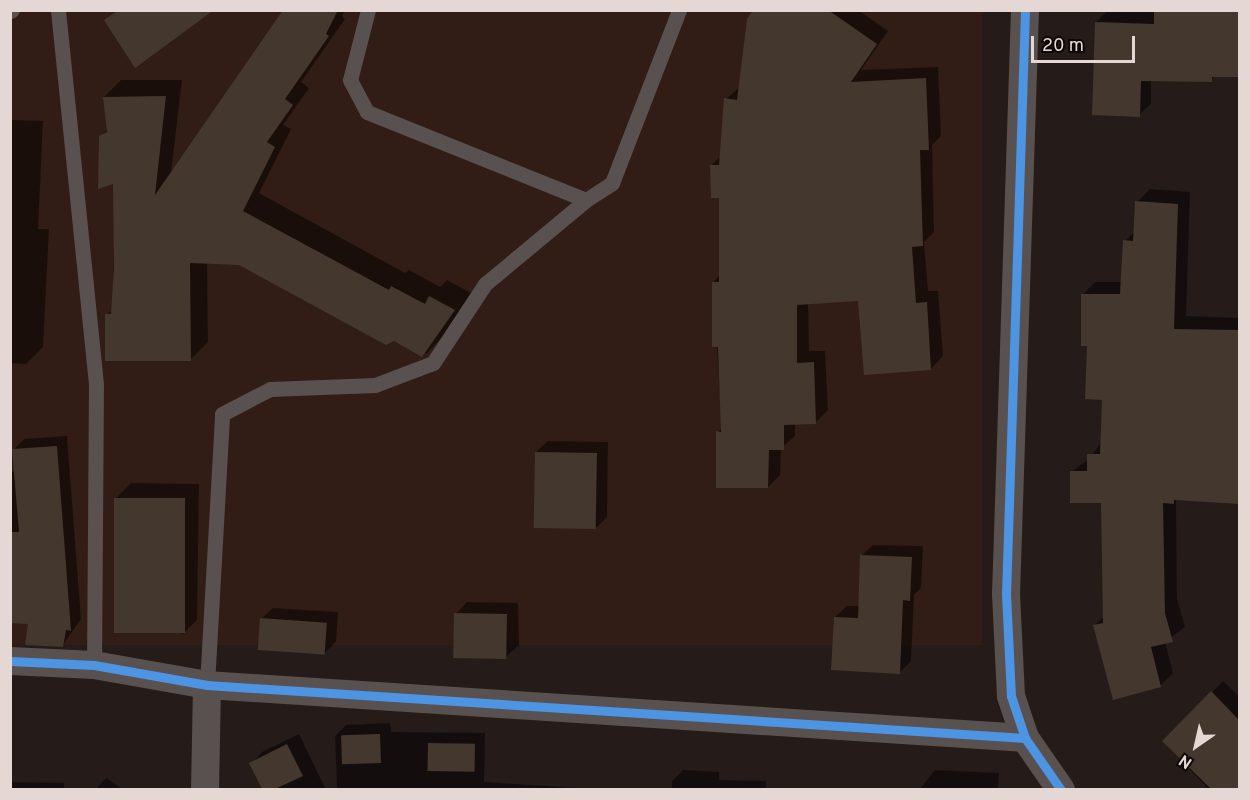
<!DOCTYPE html>
<style>
body{margin:0}
#map{position:relative;width:1250px;height:800px;overflow:hidden;background:#251c19;font-family:Overpass,sans-serif}
div>[style]{position:absolute}
[style*='--x']{left:calc(var(--x)*1px);top:calc(var(--y)*1px);width:calc(var(--w)*1px);rotate:calc(var(--a)*1deg)}
.built>*{inset:0;background:#321c16;transform-origin:0 0}
.shadow>*{inset:0;background:#0007;transform-origin:0 0}
.building>*{inset:0;background:#44372e;transform-origin:0 0}
.service>*{height:15px;margin:-7.5px;padding:0 7.5px;transform-origin:7.5px;border-radius:7.5px;background:#59514f}
.minor>*{height:28px;margin:-14px;padding:0 14px;transform-origin:14px;border-radius:14px;background:#59514f}
.cycleway>*{height:9px;margin:-4.5px;padding:0 4.5px;transform-origin:4.5px;border-radius:4.5px;background:#4d94e3}
span{translate:-50% -50%;white-space:nowrap;text-align:center;line-height:1.15;-webkit-text-stroke:5px #0d0604;paint-order:stroke}
.frame{position:absolute;inset:0;border:12px solid #e5d8d4;pointer-events:none}
.north{position:absolute;left:1166px;top:716px;width:60px;height:60px;-webkit-text-stroke:4px #0d0604;paint-order:stroke;rotate:214deg;font-size:16px;font-weight:700;line-height:24px;text-align:center;color:#e5d8d4}
.north::after{content:'';display:block;margin:auto;width:21px;height:27px;background:#e5d8d4;clip-path:polygon(50% 0,100% 100%,50% 72%,0 100%)}
.scale{position:absolute;left:1031px;top:36px;width:104px;height:27px;box-sizing:border-box;border:3px solid #e5d8d4;border-top:0;padding-left:8px;font-size:18px;line-height:21px;white-space:nowrap;color:#e5d8d4;-webkit-text-stroke:4px #0d0604;paint-order:stroke}
</style>
<div id="map">
<div class="built">
<div style="left:10px;top:11px;width:972px;height:634px"></div>
</div>
<div class="shadow">
<div style="clip-path:polygon(284px 10px,345px 10px,342px 16px,345px 19px,301px 82px,309px 88px,283px 125px,291px 129px,259px 193px,405px 273px,409px 270px,440px 287px,447px 280px,471px 293px,443px 336px,426px 354px,239px 263px,207px 262px,208px 342px,191px 359px,107px 315px,113px 309px,115px 182px,101px 136px,108px 129px,104px 97px,121px 80px,182px 80px,171px 173px)"></div>
<div style="clip-path:polygon(754px 10px,858px 10px,888px 31px,861px 70px,938px 67px,941px 136px,932px 145px,934px 232px,924px 242px,928px 291px,938px 291px,943px 356px,931px 369px,860px 300px,808px 303px,809px 351px,825px 351px,828px 410px,816px 422px,795px 423px,795px 436px,781px 448px,780px 475px,768px 487px,718px 432px,722px 428px,713px 282px,720px 275px,721px 196px,711px 166px,721px 156px,726px 99px,740px 87px)"></div>
<div style="clip-path:polygon(1155px 10px,1240px 10px,1240px 76px,1216px 75px,1211px 80px,1151px 80px,1151px 104px,1139px 115px,1096px 22px,1107px 11px)"></div>
<div style="clip-path:polygon(10px 120px,43px 121px,38px 229px,49px 229px,43px 347px,26px 364px,10px 363px)"></div>
<div style="clip-path:polygon(1150px 189px,1190px 192px,1186px 316px,1240px 318px,1240px 502px,1176px 500px,1177px 599px,1185px 627px,1165px 642px,1173px 673px,1160px 686px,1094px 626px,1104px 616px,1102px 501px,1071px 472px,1089px 459px,1102px 441px,1104px 399px,1089px 345px,1082px 295px,1095px 282px,1122px 282px,1125px 241px,1135px 231px,1137px 202px)"></div>
<div style="clip-path:polygon(67px 436px,81px 619px,63px 645px,29px 623px,10px 622px,10px 472px,15px 471px,14px 449px,24px 439px)"></div>
<div style="clip-path:polygon(548px 441px,608px 442px,607px 517px,596px 528px,536px 452px)"></div>
<div style="clip-path:polygon(131px 483px,199px 484px,197px 620px,182px 635px,116px 498px)"></div>
<div style="clip-path:polygon(873px 545px,923px 546px,921px 588px,914px 595px,911px 661px,899px 673px,835px 617px,847px 606px,859px 606px,861px 556px)"></div>
<div style="clip-path:polygon(467px 602px,518px 603px,519px 645px,507px 656px,456px 614px)"></div>
<div style="clip-path:polygon(273px 608px,338px 612px,336px 641px,325px 653px,261px 619px)"></div>
<div style="clip-path:polygon(1223px 681px,1240px 697px,1240px 720px,1236px 724px,1240px 728px,1240px 790px,1209px 790px,1164px 741px)"></div>
<div style="clip-path:polygon(390px 723px,391px 732px,485px 733px,484px 782px,608px 790px,337px 790px,335px 736px,346px 725px)"></div>
<div style="clip-path:polygon(299px 734px,326px 790px,264px 790px,251px 764px,262px 752px)"></div>
<div style="clip-path:polygon(683px 770px,719px 772px,719px 780px,766px 781px,766px 790px,635px 790px,672px 788px,672px 781px)"></div>
<div style="clip-path:polygon(935px 770px,999px 773px,998px 790px,919px 790px)"></div>
<div style="clip-path:polygon(106px 778px,124px 790px,95px 790px)"></div>
<div style="left:10px;top:782px;width:54px;height:8px;rotate:1deg"></div>
</div>
<div class="building">
<div style="clip-path:polygon(119px 10px,214px 10px,135px 68px,104px 20px)"></div>
<div style="clip-path:polygon(283px 10px,338px 10px,326px 34px,329px 36px,285px 99px,293px 105px,267px 142px,275px 147px,243px 211px,389px 290px,391px 286px,425px 304px,429px 296px,455px 310px,422px 357px,394px 341px,386px 345px,239px 265px,190px 263px,191px 361px,105px 361px,105px 314px,111px 314px,114px 268px,113px 184px,98px 189px,99px 136px,107px 132px,103px 97px,166px 96px,155px 195px)"></div>
<div style="clip-path:polygon(753px 10px,828px 10px,877px 44px,851px 82px,926px 78px,929px 150px,920px 150px,923px 246px,912px 247px,916px 303px,927px 302px,931px 370px,864px 375px,858px 301px,797px 305px,797px 363px,814px 362px,816px 424px,784px 425px,784px 450px,769px 450px,768px 488px,716px 488px,716px 431px,721px 432px,718px 347px,712px 347px,712px 282px,719px 282px,719px 198px,711px 198px,710px 165px,719px 165px,724px 98px,737px 100px,747px 19px)"></div>
<div style="clip-path:polygon(1154px 10px,1239px 10px,1239px 77px,1212px 77px,1212px 82px,1141px 81px,1140px 117px,1092px 115px,1095px 22px,1154px 24px)"></div>
<div style="clip-path:polygon(1135px 201px,1178px 204px,1174px 329px,1239px 330px,1239px 504px,1174px 500px,1174px 504px,1163px 503px,1165px 613px,1173px 642px,1151px 647px,1161px 687px,1113px 700px,1093px 625px,1103px 623px,1101px 503px,1070px 503px,1070px 471px,1087px 471px,1087px 454px,1100px 454px,1102px 400px,1085px 399px,1087px 346px,1081px 346px,1081px 294px,1120px 294px,1123px 240px,1133px 241px)"></div>
<div style="clip-path:polygon(57px 446px,71px 631px,66px 630px,63px 647px,25px 645px,28px 624px,10px 623px,10px 532px,19px 532px,12px 449px)"></div>
<div style="left:535px;top:452px;width:62px;height:76px;rotate:1deg"></div>
<div style="left:114px;top:498px;width:71px;height:135px"></div>
<div style="clip-path:polygon(860px 555px,912px 557px,910px 601px,903px 600px,900px 674px,831px 670px,834px 617px,858px 618px)"></div>
<div style="left:454px;top:613px;width:53px;height:45px;rotate:1deg"></div>
<div style="left:260px;top:618px;width:67px;height:32px;rotate:4deg"></div>
<div style="clip-path:polygon(1211px 691px,1239px 720px,1239px 789px,1211px 789px,1162px 741px)"></div>
<div style="left:380px;top:734px;width:29px;height:39px;rotate:88deg"></div>
<div style="left:428px;top:743px;width:47px;height:28px;rotate:1deg"></div>
<div style="clip-path:polygon(287px 744px,303px 776px,275px 789px,262px 789px,249px 763px)"></div>
</div>
<div class="service">
<div style="--x:58;--y:10;--w:376;--a:84.2"></div>
<div style="--x:96;--y:384;--w:281;--a:90.4"></div>
<div style="--x:368;--y:10;--w:72;--a:104.4"></div>
<div style="--x:350;--y:80;--w:36;--a:62"></div>
<div style="--x:367;--y:112;--w:236;--a:21.9"></div>
<div style="--x:586;--y:200;--w:31;--a:-33"></div>
<div style="--x:612;--y:183;--w:186;--a:-68.8"></div>
<div style="--x:10;--y:11;--w:2;--a:-27"></div>
<div style="--x:207;--y:685;--w:271;--a:-86.8"></div>
<div style="--x:222;--y:414;--w:54;--a:-27.5"></div>
<div style="--x:270;--y:389;--w:105;--a:-2.2"></div>
<div style="--x:375;--y:385;--w:62;--a:-20.8"></div>
<div style="--x:433;--y:363;--w:95;--a:-56.6"></div>
<div style="--x:485;--y:284;--w:131;--a:-39.7"></div>
</div>
<div class="minor">
<div style="--x:1025;--y:10;--w:584;--a:91.86"></div>
<div style="--x:1006;--y:594;--w:102;--a:87.2"></div>
<div style="--x:1011;--y:696;--w:44;--a:71.6"></div>
<div style="--x:1025;--y:738;--w:63;--a:55.3"></div>
<div style="--x:10;--y:661;--w:84;--a:2.7"></div>
<div style="--x:94;--y:665;--w:115;--a:10"></div>
<div style="--x:207;--y:685;--w:820;--a:3.71"></div>
<div style="--x:205;--y:790;--w:105;--a:-88.9"></div>
</div>
<div class="cycleway">
<div style="--x:1025;--y:10;--w:584;--a:91.86"></div>
<div style="--x:1006;--y:594;--w:102;--a:87.2"></div>
<div style="--x:1011;--y:696;--w:44;--a:71.6"></div>
<div style="--x:1025;--y:738;--w:63;--a:55.3"></div>
<div style="--x:10;--y:661;--w:84;--a:2.7"></div>
<div style="--x:94;--y:665;--w:115;--a:10"></div>
<div style="--x:207;--y:685;--w:820;--a:3.71"></div>
</div>
<div class="frame"></div>
<div class="north">N</div>
<div class="scale">20 m</div>
</div>
